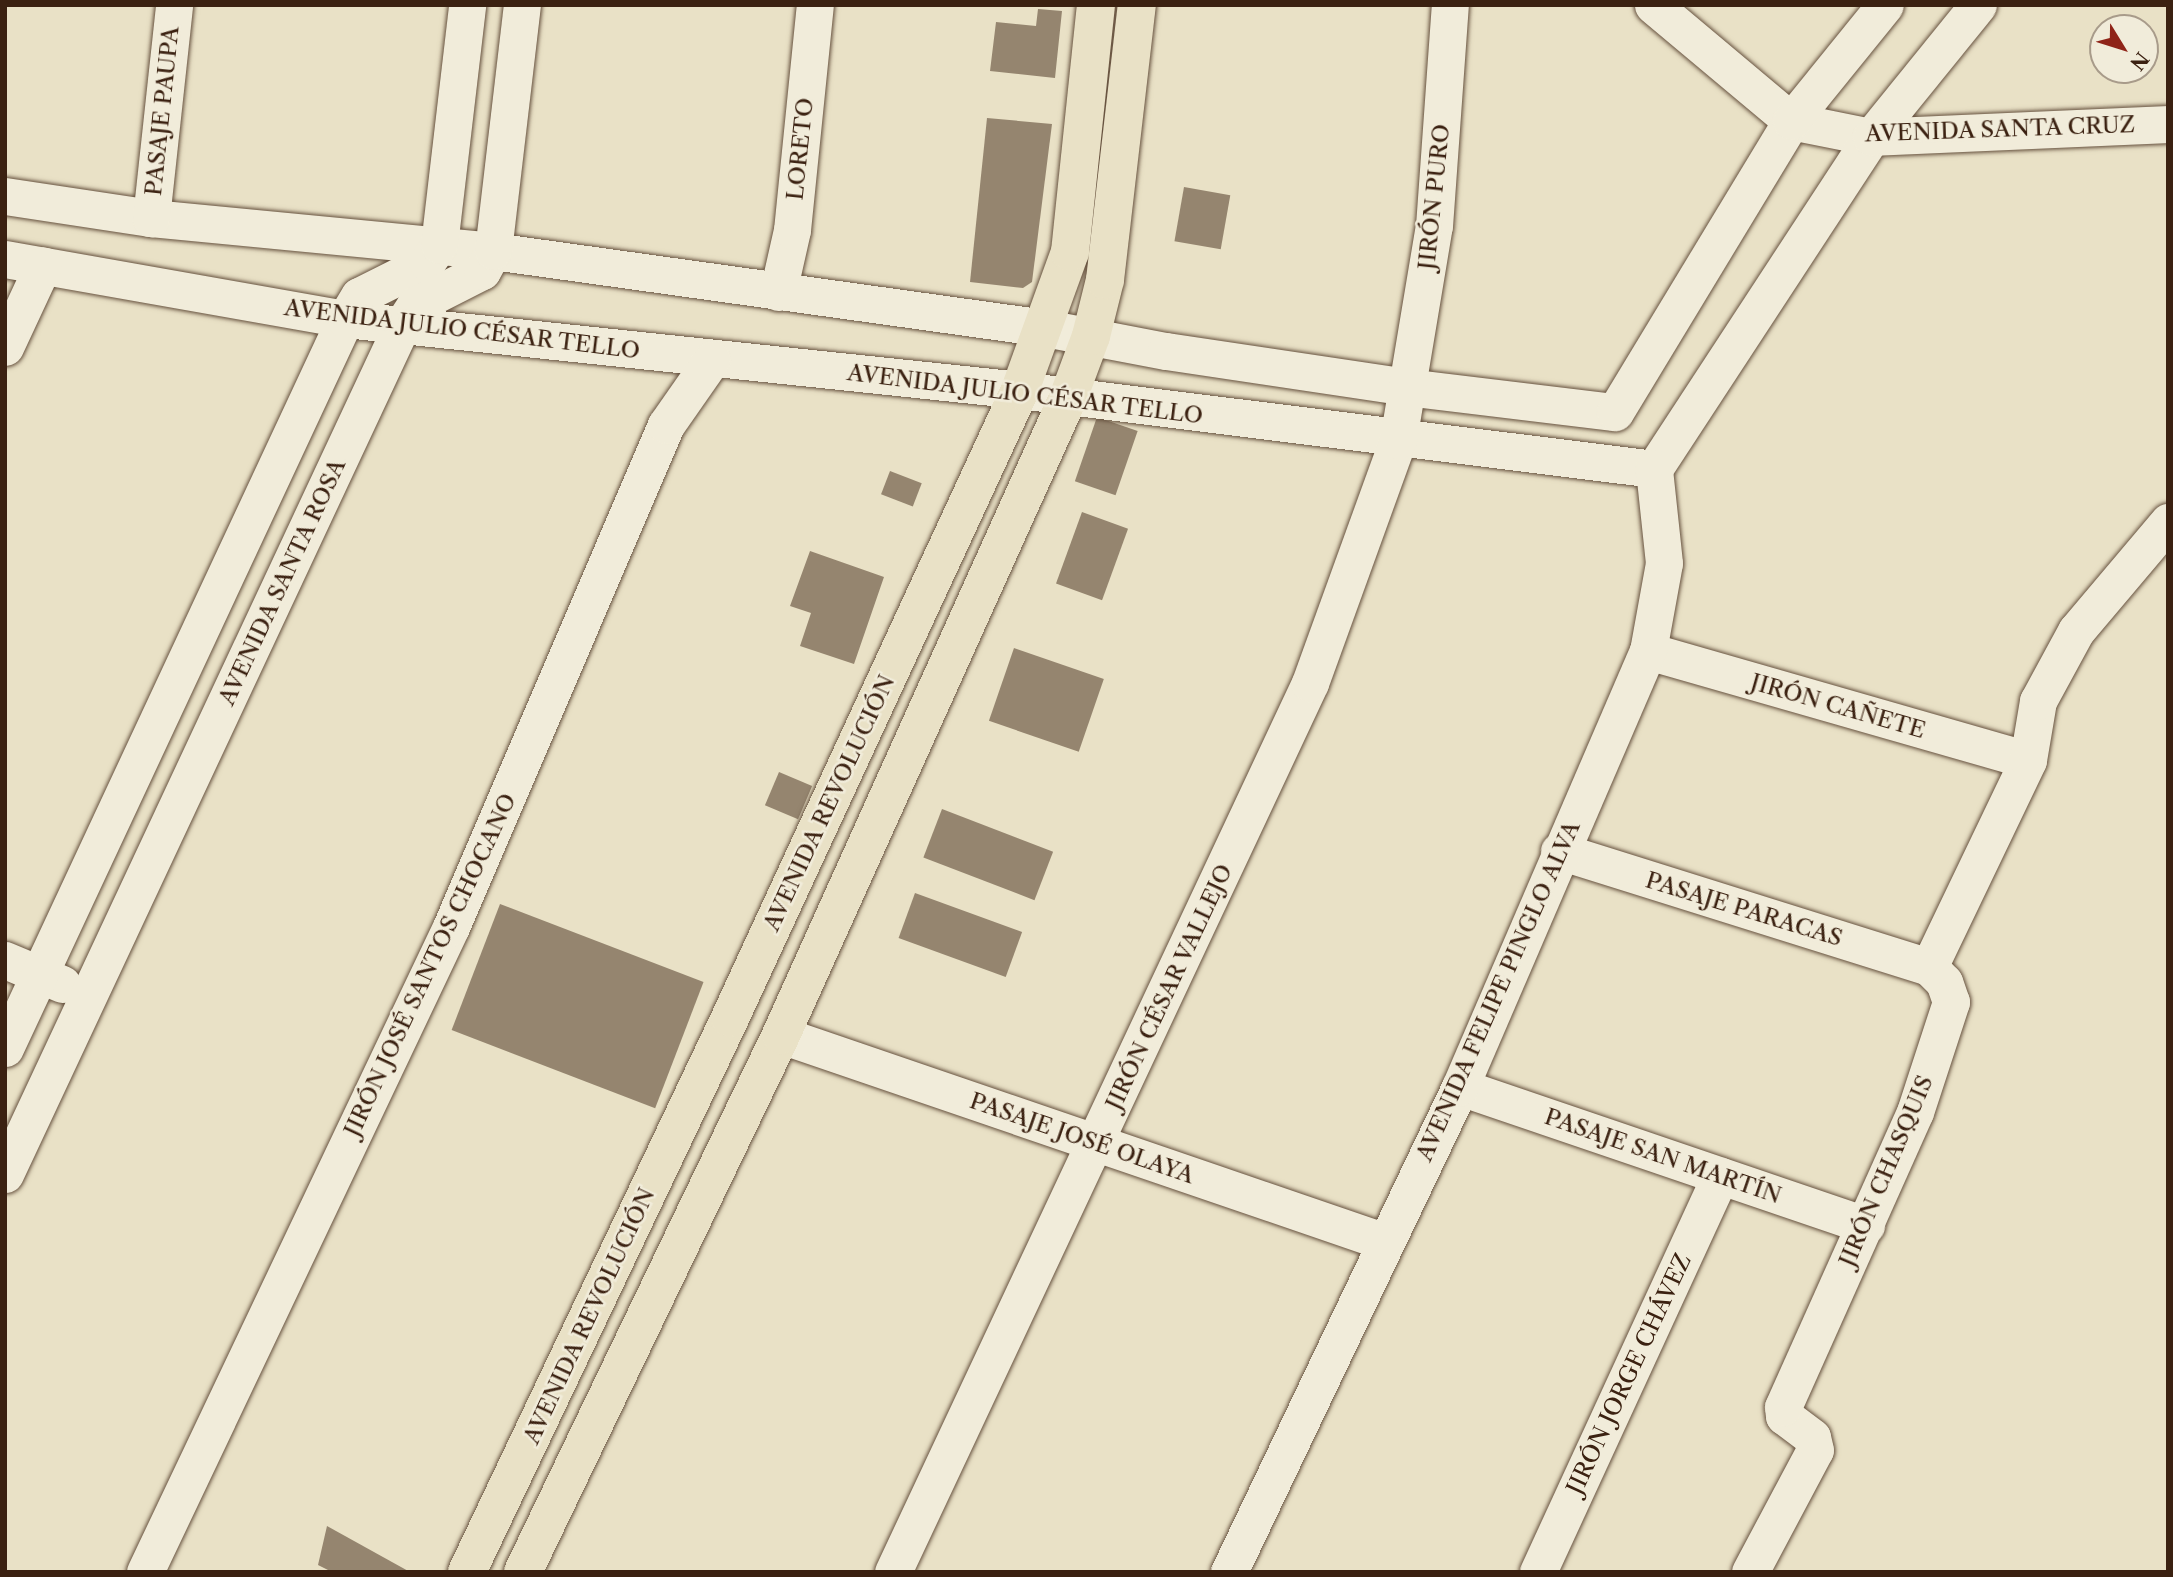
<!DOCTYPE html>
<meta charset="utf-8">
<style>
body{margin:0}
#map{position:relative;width:2173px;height:1577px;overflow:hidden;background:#e9e1c6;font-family:"Libre Caslon Text",serif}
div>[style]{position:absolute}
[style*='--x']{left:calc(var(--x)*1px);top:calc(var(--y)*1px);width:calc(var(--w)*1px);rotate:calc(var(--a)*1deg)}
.building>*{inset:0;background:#95856f;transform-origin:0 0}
.roads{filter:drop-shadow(0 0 2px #66513e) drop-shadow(0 0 2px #66513e)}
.minor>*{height:37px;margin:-18.5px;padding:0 18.5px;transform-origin:18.5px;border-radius:18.5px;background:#f1ecda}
.major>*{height:38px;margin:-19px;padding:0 19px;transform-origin:19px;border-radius:19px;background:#e9e1c6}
span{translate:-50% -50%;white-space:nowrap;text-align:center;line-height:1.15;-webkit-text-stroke:5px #f1ecda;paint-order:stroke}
.street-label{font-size:23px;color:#3b2111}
.frame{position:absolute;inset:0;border:7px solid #3b2111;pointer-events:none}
.north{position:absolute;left:2089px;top:14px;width:70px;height:70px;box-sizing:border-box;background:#f1ecda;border:2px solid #a89b8a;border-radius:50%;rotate:128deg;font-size:19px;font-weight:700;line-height:28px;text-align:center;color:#3b2111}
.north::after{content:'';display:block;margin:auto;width:24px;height:32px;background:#8f2418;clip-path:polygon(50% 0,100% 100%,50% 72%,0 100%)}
</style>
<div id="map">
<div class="building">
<div style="clip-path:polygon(1038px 9px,1062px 11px,1055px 78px,990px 71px,996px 22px,1036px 26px)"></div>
<div style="clip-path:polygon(987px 118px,1052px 124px,1032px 282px,1023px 288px,970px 282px)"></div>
<div style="left:1184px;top:187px;width:47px;height:55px;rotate:10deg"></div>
<div style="left:1097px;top:417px;width:43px;height:68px;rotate:19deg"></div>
<div style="left:890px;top:471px;width:34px;height:25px;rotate:21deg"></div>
<div style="left:1082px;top:512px;width:49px;height:76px;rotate:20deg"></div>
<div style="clip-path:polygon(810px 551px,884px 577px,854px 664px,800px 646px,811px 613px,790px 606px)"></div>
<div style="left:1014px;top:648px;width:95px;height:77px;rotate:19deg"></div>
<div style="left:779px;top:772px;width:36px;height:36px;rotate:23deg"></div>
<div style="left:942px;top:809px;width:119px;height:52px;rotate:21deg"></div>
<div style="left:915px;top:893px;width:114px;height:48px;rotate:20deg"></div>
<div style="left:500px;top:904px;width:218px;height:135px;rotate:21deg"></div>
<div style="clip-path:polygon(327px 1526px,410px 1572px,332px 1572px,318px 1565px)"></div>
</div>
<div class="roads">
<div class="minor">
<div style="--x:1653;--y:5;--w:180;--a:40"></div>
<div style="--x:1791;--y:121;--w:82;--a:11.3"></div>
<div style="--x:1871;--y:137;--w:297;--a:-2.5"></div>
<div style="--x:5;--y:196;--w:148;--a:8.6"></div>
<div style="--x:151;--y:218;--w:344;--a:5.5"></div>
<div style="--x:493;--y:251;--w:557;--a:7.94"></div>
<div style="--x:1045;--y:328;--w:123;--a:10.8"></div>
<div style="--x:1166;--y:351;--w:244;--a:8.5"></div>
<div style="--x:1407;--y:387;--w:209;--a:6.9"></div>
<div style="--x:1615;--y:412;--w:340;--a:-58.8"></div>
<div style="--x:1791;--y:121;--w:149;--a:-51"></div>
<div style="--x:151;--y:218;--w:214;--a:-83.8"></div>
<div style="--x:5;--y:259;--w:345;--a:10"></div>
<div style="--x:345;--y:319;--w:679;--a:6"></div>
<div style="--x:1020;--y:390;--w:639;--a:7.1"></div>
<div style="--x:1654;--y:469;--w:397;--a:-56.8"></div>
<div style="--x:1871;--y:137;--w:170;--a:-51"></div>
<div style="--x:778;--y:292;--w:64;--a:-77.3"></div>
<div style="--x:792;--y:230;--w:226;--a:-84.2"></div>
<div style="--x:5;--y:347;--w:90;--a:-65.1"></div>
<div style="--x:1648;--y:651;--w:395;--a:16"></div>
<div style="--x:1559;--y:851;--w:388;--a:17.4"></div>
<div style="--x:5;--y:960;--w:62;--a:22.8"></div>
<div style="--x:781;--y:1035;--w:636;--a:18.89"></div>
<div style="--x:5;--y:1048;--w:804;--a:-65"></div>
<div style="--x:345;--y:319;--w:27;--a:-59"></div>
<div style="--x:359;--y:296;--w:76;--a:-26.6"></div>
<div style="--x:427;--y:262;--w:21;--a:-55"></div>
<div style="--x:439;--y:245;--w:242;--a:-83.3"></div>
<div style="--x:1460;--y:1087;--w:429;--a:18.8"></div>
<div style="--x:5;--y:1174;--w:937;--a:-64.94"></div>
<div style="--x:402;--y:325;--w:24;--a:-57"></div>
<div style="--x:415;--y:305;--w:75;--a:-26.9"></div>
<div style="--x:482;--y:271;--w:23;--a:-61"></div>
<div style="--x:493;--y:251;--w:248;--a:-83.3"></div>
<div style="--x:145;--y:1572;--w:714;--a:-64.62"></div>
<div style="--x:451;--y:927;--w:546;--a:-66.82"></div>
<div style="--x:666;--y:425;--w:80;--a:-55.1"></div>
<div style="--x:893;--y:1572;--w:982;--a:-64.87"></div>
<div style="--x:1310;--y:683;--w:258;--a:-70.1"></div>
<div style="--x:1398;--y:440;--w:217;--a:-80.5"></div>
<div style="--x:1434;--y:226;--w:222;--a:-85.9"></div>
<div style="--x:1229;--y:1572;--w:537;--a:-64.53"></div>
<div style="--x:1460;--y:1087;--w:475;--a:-66.7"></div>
<div style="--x:1648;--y:651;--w:89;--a:-79.7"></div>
<div style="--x:1664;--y:563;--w:95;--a:-96.1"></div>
<div style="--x:1538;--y:1572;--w:436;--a:-65.3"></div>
<div style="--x:1750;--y:1572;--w:138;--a:-62"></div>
<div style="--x:1815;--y:1450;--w:13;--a:-103"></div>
<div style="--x:1812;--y:1437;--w:35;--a:-143"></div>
<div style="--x:1784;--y:1416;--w:9;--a:-96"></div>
<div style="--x:1783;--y:1407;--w:323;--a:-65.9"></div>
<div style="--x:1915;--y:1112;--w:116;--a:-71.9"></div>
<div style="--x:1951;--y:1002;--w:21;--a:-109"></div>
<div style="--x:1944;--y:982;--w:21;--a:-135"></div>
<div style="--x:1929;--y:967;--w:229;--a:-64.4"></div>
<div style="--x:2028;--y:760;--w:60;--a:-80.4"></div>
<div style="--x:2038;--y:701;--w:80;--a:-61.5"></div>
<div style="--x:2076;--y:631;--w:143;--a:-49.8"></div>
</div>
<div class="major">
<div style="--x:467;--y:1572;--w:613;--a:-64.6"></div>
<div style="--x:730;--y:1018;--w:692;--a:-65.21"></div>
<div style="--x:1020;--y:390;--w:147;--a:-70.1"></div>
<div style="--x:1070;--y:252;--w:248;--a:-84"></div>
<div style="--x:523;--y:1572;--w:596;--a:-64.34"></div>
<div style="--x:781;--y:1035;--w:699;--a:-65.75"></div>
<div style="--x:1068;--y:398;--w:66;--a:-69.6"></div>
<div style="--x:1091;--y:336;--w:58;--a:-76"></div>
<div style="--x:1105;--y:280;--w:277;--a:-83.4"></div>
</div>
</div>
<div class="street-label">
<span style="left:162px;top:111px;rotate:-84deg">PASAJE PAUPA</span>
<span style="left:2000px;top:129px;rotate:-2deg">AVENIDA SANTA CRUZ</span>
<span style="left:800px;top:149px;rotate:-84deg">LORETO</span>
<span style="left:1434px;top:197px;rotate:-84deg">JIRÓN PURO</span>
<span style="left:462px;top:329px;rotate:7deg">AVENIDA JULIO CÉSAR TELLO</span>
<span style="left:1025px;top:394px;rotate:7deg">AVENIDA JULIO CÉSAR TELLO</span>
<span style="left:282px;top:582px;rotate:-65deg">AVENIDA SANTA ROSA</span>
<span style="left:1838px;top:706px;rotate:16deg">JIRÓN CAÑETE</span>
<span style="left:829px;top:803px;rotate:-65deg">AVENIDA REVOLUCIÓN</span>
<span style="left:1744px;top:909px;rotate:17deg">PASAJE PARACAS</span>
<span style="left:430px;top:965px;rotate:-65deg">JIRÓN JOSÉ SANTOS CHOCANO</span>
<span style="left:1169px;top:987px;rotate:-65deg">JIRÓN CÉSAR VALLEJO</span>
<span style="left:1498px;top:991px;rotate:-66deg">AVENIDA FELIPE PINGLO ALVA</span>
<span style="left:1082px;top:1138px;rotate:19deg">PASAJE JOSÉ OLAYA</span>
<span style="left:1663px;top:1156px;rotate:19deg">PASAJE SAN MARTÍN</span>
<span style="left:1886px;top:1171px;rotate:-67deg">JIRÓN CHASQUIS</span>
<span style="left:589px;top:1316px;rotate:-65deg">AVENIDA REVOLUCIÓN</span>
<span style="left:1629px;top:1374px;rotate:-65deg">JIRÓN JORGE CHÁVEZ</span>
</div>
<div class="frame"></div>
<div class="north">N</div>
</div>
